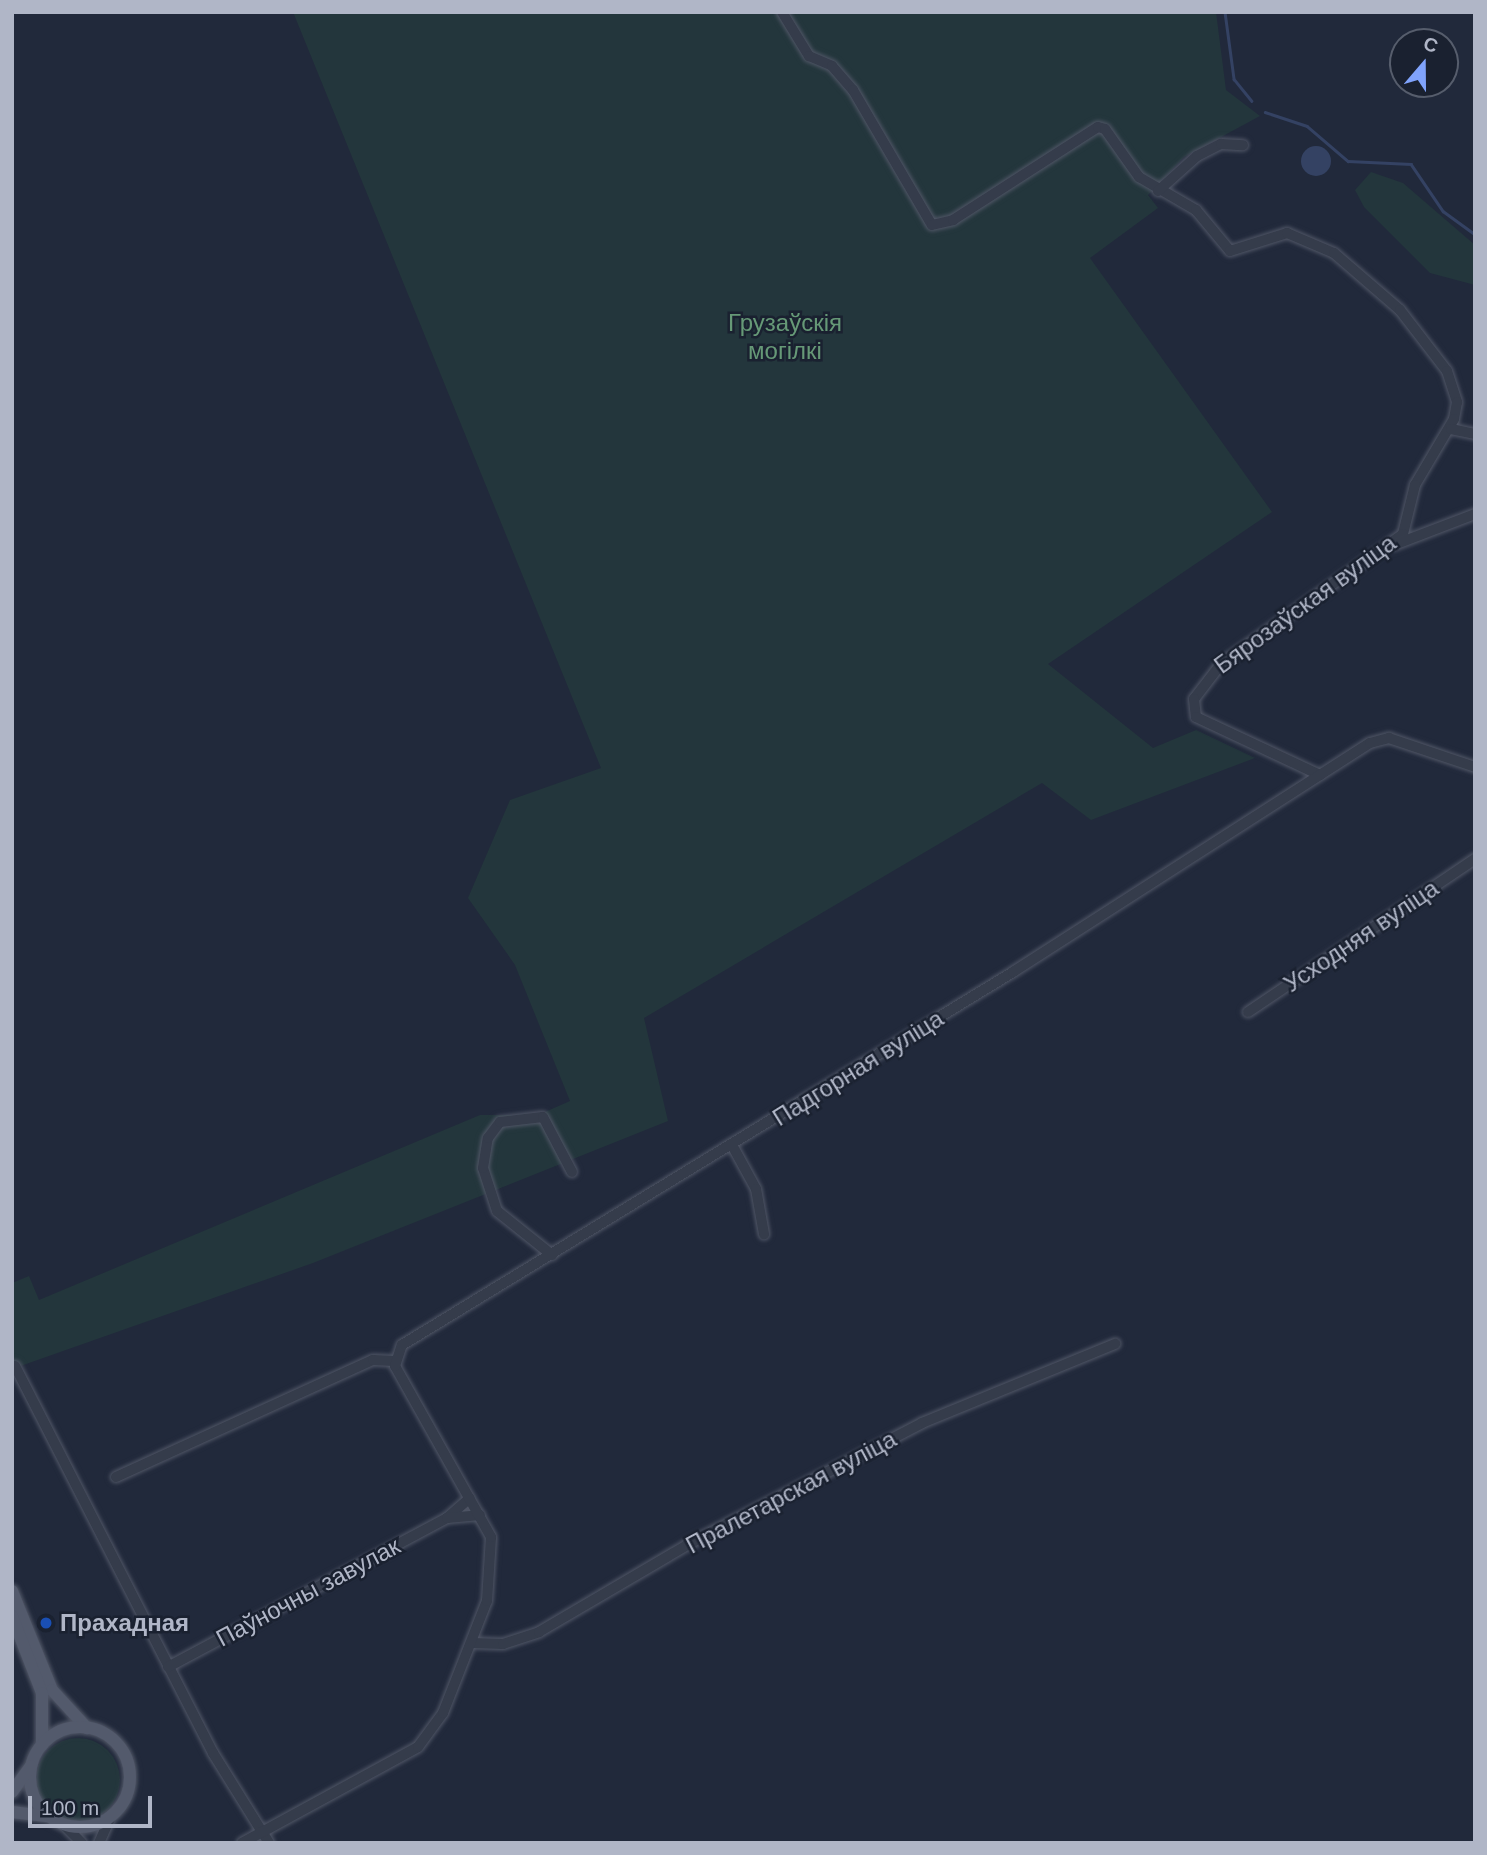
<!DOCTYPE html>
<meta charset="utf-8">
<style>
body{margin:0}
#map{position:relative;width:1487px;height:1855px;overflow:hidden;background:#21293b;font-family:Helvetica,sans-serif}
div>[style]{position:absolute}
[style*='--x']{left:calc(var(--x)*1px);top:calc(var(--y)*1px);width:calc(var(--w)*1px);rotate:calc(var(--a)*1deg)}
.green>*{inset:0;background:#23363c}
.round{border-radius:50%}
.water>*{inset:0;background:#344263}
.stream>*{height:2.5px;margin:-1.25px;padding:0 1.25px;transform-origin:1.25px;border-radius:1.25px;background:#344263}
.roads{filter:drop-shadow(0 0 2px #505666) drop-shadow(0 0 2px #505666)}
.minor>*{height:10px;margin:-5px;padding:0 5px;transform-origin:5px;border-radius:5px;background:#353c4b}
.major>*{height:12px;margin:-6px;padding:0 6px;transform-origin:6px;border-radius:6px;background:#535a6c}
.major>.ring{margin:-6px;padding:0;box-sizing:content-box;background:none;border:12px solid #535a6c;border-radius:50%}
.dots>*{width:19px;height:19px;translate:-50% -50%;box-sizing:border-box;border:4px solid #1a2130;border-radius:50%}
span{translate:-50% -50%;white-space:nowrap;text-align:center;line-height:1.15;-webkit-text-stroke:5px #1a2130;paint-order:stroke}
.park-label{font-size:24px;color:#697}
.street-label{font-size:24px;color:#b0b6c7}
.poi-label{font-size:24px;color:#b0b6c7;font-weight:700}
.left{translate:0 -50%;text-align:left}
.frame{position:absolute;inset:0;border:14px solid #b0b6c7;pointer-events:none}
.north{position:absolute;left:1389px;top:28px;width:70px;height:70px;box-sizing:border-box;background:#1a2130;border:2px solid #565d6c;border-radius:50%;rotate:20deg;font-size:19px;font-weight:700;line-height:28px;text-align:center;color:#b0b6c7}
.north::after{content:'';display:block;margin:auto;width:24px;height:32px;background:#80a3fc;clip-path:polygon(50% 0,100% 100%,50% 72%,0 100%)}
.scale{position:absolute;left:28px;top:1796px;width:124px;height:32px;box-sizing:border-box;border:4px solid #b0b6c7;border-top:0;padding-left:9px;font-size:21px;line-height:24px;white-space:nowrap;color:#b0b6c7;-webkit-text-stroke:5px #1a2130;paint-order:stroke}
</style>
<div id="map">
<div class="green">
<div style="clip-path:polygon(293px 12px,1216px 12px,1226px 90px,1260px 116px,1184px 157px,1148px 195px,1158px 208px,1090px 258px,1272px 512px,1048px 664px,1153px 748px,1196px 730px,1255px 758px,1091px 820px,1042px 783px,644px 1018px,668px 1121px,313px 1263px,12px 1369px,12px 1283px,29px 1276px,39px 1300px,480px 1115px,538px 1115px,570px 1101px,515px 965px,468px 898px,510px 800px,601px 768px)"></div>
<div style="clip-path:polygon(1371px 172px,1403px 183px,1475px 245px,1475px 285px,1430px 273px,1364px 207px,1355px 190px)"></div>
<div class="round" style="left:36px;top:1738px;width:84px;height:84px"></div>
</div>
<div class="water">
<div class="round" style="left:1301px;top:146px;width:30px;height:30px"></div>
</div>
<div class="stream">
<div style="--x:1225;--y:12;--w:68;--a:82.3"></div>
<div style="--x:1234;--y:79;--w:28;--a:51"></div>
<div style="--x:1265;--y:112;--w:44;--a:18.4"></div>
<div style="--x:1307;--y:126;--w:54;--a:40.5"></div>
<div style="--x:1348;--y:161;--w:63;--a:2.7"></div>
<div style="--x:1411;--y:164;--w:57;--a:55.8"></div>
<div style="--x:1443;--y:211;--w:39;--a:36"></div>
</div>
<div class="roads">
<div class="minor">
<div style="--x:782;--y:12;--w:52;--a:58.5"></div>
<div style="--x:809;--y:56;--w:25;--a:23"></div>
<div style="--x:832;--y:66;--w:32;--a:49"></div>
<div style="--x:853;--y:90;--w:156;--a:59.7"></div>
<div style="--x:932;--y:225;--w:22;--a:-13"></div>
<div style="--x:953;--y:220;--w:172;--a:-32.7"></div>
<div style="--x:1098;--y:127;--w:7;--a:16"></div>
<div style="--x:1105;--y:129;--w:59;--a:54.7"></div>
<div style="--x:1139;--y:177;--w:66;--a:30.1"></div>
<div style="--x:1196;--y:210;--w:53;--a:50.3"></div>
<div style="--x:1230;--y:251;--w:60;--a:-17.5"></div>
<div style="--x:1287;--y:233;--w:51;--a:23.1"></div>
<div style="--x:1334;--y:253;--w:87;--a:40.8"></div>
<div style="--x:1400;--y:310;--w:77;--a:52.4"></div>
<div style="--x:1447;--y:371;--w:33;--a:72"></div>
<div style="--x:1457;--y:402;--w:17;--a:100"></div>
<div style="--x:1454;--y:419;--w:77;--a:120.6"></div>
<div style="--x:1415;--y:485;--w:50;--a:103.8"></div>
<div style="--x:1403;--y:534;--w:224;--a:144.5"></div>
<div style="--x:1221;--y:664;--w:44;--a:127.6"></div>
<div style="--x:1194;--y:699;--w:18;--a:84"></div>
<div style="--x:1196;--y:717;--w:137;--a:25.1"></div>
<div style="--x:1158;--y:191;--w:52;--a:-41.9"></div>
<div style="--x:1197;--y:156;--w:27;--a:-27"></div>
<div style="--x:1221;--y:144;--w:22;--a:3"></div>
<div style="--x:1451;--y:429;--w:25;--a:12"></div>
<div style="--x:1394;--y:545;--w:87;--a:-20.9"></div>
<div style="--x:1248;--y:1012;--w:274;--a:-34"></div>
<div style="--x:732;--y:1145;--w:50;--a:61.4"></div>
<div style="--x:756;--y:1189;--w:46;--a:79.9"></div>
<div style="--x:552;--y:1255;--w:70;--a:-141.3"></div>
<div style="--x:497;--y:1211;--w:45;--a:-108"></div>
<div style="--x:483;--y:1168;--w:30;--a:-81"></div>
<div style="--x:488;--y:1138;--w:20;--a:-53"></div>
<div style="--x:500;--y:1122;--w:43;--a:-6.6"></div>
<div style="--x:543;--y:1117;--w:62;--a:62.2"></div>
<div style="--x:15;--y:1366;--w:435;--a:62.9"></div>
<div style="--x:213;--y:1753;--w:106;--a:58.1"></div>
<div style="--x:116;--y:1477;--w:282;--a:-24.5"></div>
<div style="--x:373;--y:1360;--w:21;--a:3"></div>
<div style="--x:447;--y:1518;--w:30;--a:-41"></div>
<div style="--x:472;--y:1643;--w:31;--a:2"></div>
<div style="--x:503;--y:1644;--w:38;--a:-18"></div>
<div style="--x:539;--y:1632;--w:172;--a:-30.4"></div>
<div style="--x:687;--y:1545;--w:265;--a:-27.4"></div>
<div style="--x:922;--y:1423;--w:209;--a:-22.3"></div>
<div style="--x:168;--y:1667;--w:316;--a:-28.1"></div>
<div style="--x:447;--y:1518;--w:33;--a:-5"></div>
<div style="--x:64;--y:1825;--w:25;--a:45"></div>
<div style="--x:99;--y:1843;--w:30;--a:-66"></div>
<div style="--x:242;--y:1843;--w:200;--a:-28.6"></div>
<div style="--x:418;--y:1747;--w:42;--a:-53.7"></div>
<div style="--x:443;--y:1713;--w:120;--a:-68.6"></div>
<div style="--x:487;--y:1601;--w:64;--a:-86.4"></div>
<div style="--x:491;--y:1537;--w:196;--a:-119.3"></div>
<div style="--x:395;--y:1366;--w:22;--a:-72"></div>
<div style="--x:402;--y:1345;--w:716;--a:-31.4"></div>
<div style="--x:1013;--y:972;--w:424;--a:-32.7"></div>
<div style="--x:1370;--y:743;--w:20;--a:-15"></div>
<div style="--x:1389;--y:738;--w:91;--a:18.6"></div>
</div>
<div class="major">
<div style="--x:12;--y:1591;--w:107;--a:68"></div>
<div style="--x:52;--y:1690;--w:52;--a:47.4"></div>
<div style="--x:12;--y:1616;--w:83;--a:68.7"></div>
<div style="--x:42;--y:1693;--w:52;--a:90"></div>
<div class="ring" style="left:30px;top:1727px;width:88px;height:88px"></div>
<div style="--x:12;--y:1792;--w:32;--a:-54"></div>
<div style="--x:12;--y:1812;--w:38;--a:7"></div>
</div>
</div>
<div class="dots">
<div style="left:46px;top:1623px;background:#1a4fb4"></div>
</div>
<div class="park-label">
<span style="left:785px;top:337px">Грузаўскія<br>могілкі</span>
</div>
<div class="street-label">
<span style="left:1305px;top:604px;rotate:-36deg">Бярозаўская вуліца</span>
<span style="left:1361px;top:936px;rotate:-34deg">Усходняя вуліца</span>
<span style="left:858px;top:1068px;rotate:-32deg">Падгорная вуліца</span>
<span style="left:791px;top:1492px;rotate:-28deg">Пралетарская вуліца</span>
<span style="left:308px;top:1592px;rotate:-28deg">Паўночны завулак</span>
</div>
<div class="poi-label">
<span class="left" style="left:60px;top:1623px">Прахадная</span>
</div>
<div class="frame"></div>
<div class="north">С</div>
<div class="scale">100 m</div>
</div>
